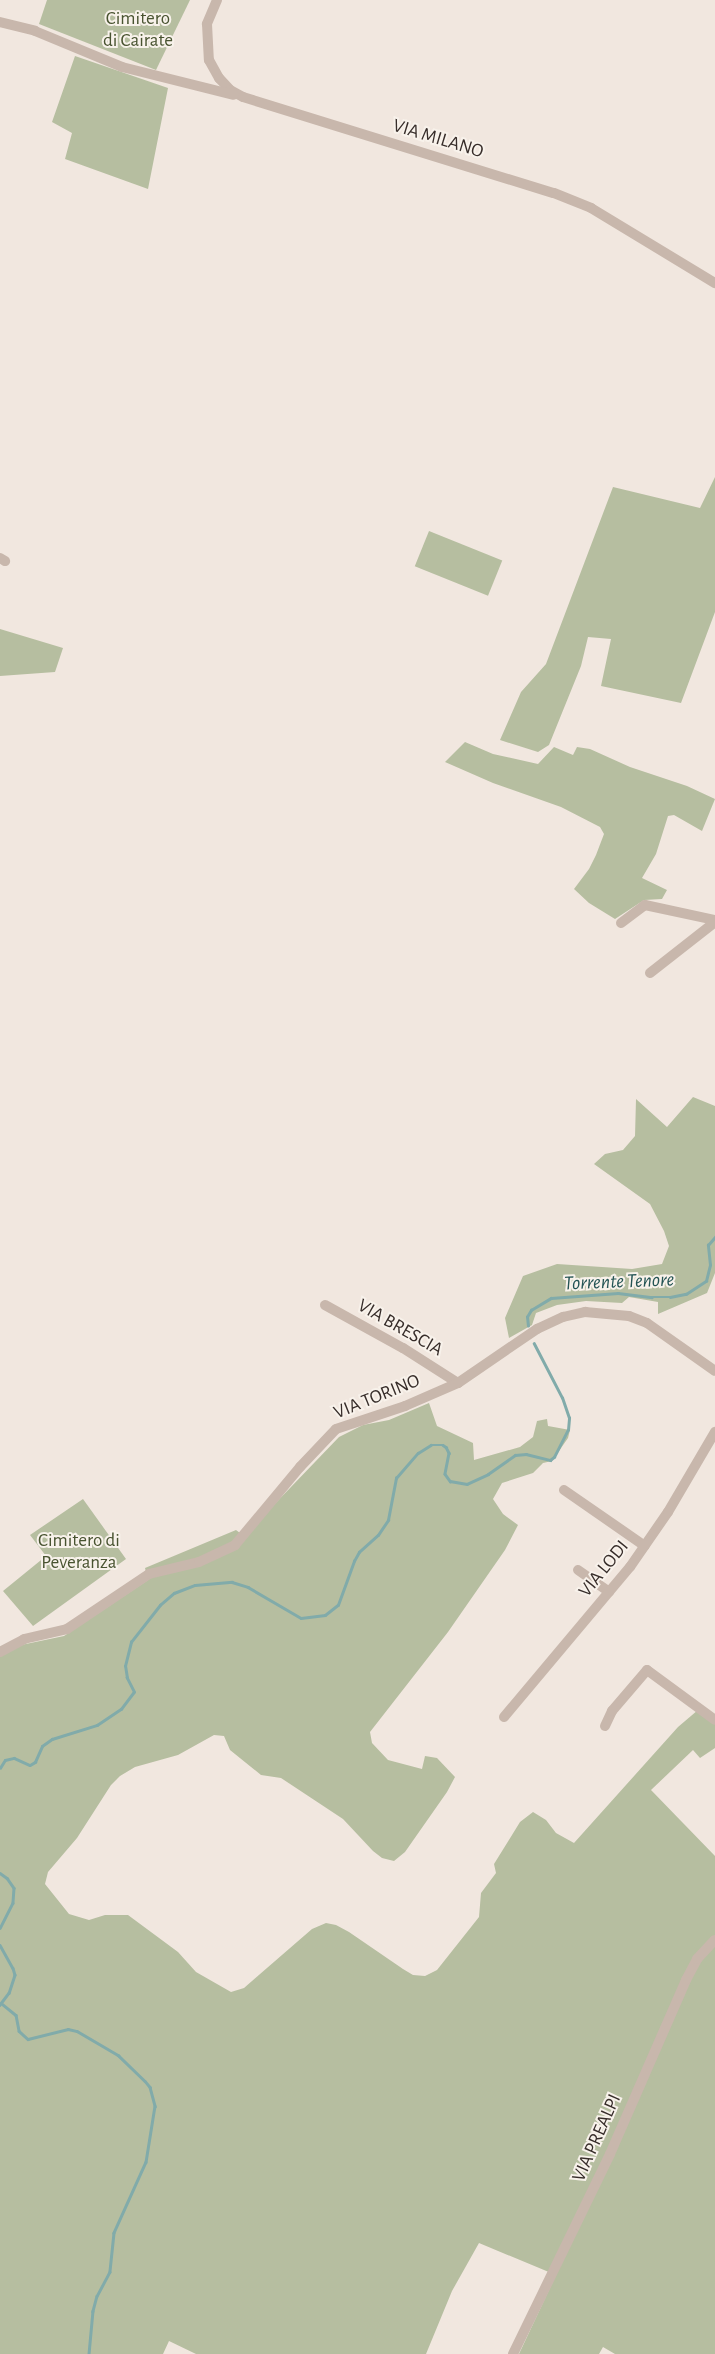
<!DOCTYPE html>
<style>
body{margin:0}
#map{position:relative;width:715px;height:2354px;overflow:hidden;background:#f1e7df;font-family:"Alegreya Sans",sans-serif}
div>[style]{position:absolute}
[style*='--x']{left:calc(var(--x)*1px);top:calc(var(--y)*1px);width:calc(var(--w)*1px);rotate:calc(var(--a)*1deg)}
.green>*{inset:0;background:#b6bea0;transform-origin:0 0}
.stream>*{height:2.5px;margin:-1.25px;padding:0 1.25px;transform-origin:1.25px;border-radius:1.25px;background:#81abaa}
.minor>*{height:10px;margin:-5px;padding:0 5px;transform-origin:5px;border-radius:5px;background:#c8b7ac}
span{translate:-50% -50%;white-space:nowrap;text-align:center;line-height:1.15;-webkit-text-stroke:4px #f8f2eb;paint-order:stroke}
.park-label{font-size:19px;color:#485330}
.street-label{font-size:19px;color:#372d2a}
.water-label{font-size:20px;color:#245454;font-style:italic}
</style>
<div id="map">
<div class="green">
<div style="clip-path:polygon(47px 0,190px 0,156px 70px,39px 24px)"></div>
<div style="clip-path:polygon(75px 56px,168px 88px,148px 189px,65px 159px,72px 133px,52px 122px)"></div>
<div style="clip-path:polygon(715px 477px,715px 612px,681px 703px,601px 686px,611px 639px,588px 637px,581px 666px,549px 745px,538px 752px,500px 740px,521px 692px,546px 664px,613px 487px,700px 508px)"></div>
<div style="left:429px;top:531px;width:79px;height:38px;rotate:22deg"></div>
<div style="clip-path:polygon(0 629px,63px 648px,55px 672px,0 676px)"></div>
<div style="clip-path:polygon(465px 742px,493px 754px,538px 764px,554px 747px,573px 755px,577px 747px,590px 749px,630px 767px,687px 786px,715px 799px,702px 831px,674px 815px,668px 816px,656px 854px,642px 878px,667px 890px,662px 899px,644px 900px,615px 919px,589px 903px,574px 889px,589px 869px,596px 855px,604px 834px,600px 827px,561px 807px,493px 783px,445px 762px)"></div>
<div style="clip-path:polygon(693px 1097px,715px 1106px,715px 1273px,707px 1293px,658px 1314px,658px 1302px,629px 1297px,622px 1303px,586px 1301px,557px 1305px,536px 1313px,532px 1325px,509px 1338px,505px 1318px,523px 1276px,557px 1264px,632px 1269px,662px 1264px,669px 1246px,664px 1231px,650px 1204px,594px 1164px,605px 1154px,623px 1150px,635px 1136px,636px 1099px,667px 1127px)"></div>
<div style="clip-path:polygon(429px 1403px,437px 1426px,473px 1443px,474px 1460px,520px 1447px,533px 1437px,537px 1421px,547px 1419px,548px 1426px,570px 1430px,568px 1438px,552px 1461px,543px 1463px,533px 1473px,502px 1483px,493px 1499px,503px 1514px,518px 1525px,505px 1550px,448px 1632px,370px 1732px,372px 1743px,388px 1760px,422px 1769px,425px 1756px,437px 1758px,455px 1777px,447px 1792px,405px 1852px,394px 1861px,382px 1858px,373px 1851px,343px 1819px,281px 1778px,261px 1775px,230px 1750px,224px 1736px,214px 1735px,178px 1755px,135px 1767px,120px 1776px,111px 1785px,77px 1838px,48px 1872px,45px 1884px,69px 1914px,89px 1920px,105px 1915px,128px 1915px,178px 1952px,196px 1972px,231px 1992px,244px 1988px,312px 1929px,326px 1923px,336px 1925px,349px 1932px,403px 1969px,413px 1975px,425px 1976px,437px 1970px,479px 1917px,481px 1893px,496px 1873px,494px 1864px,520px 1822px,533px 1812px,546px 1820px,556px 1833px,574px 1843px,678px 1727px,698px 1710px,715px 1723px,715px 1748px,700px 1758px,693px 1750px,651px 1790px,715px 1856px,715px 2354px,615px 2354px,603px 2347px,599px 2354px,519px 2354px,556px 2275px,479px 2243px,452px 2291px,426px 2354px,196px 2354px,169px 2341px,163px 2354px,0 2354px,0 1655px,21px 1645px,64px 1636px,148px 1580px,145px 1568px,236px 1530px,244px 1536px,339px 1437px,363px 1425px,389px 1420px)"></div>
<div style="clip-path:polygon(83px 1499px,126px 1559px,33px 1626px,3px 1591px,46px 1556px,30px 1535px)"></div>
</div>
<div class="stream">
<div style="--x:528;--y:1326;--w:9;--a:-96"></div>
<div style="--x:527;--y:1317;--w:8;--a:-60"></div>
<div style="--x:531;--y:1310;--w:23;--a:-31"></div>
<div style="--x:551;--y:1298;--w:67;--a:-4.3"></div>
<div style="--x:618;--y:1293;--w:34;--a:7"></div>
<div style="--x:652;--y:1297;--w:18;--a:0"></div>
<div style="--x:670;--y:1297;--w:16;--a:-11"></div>
<div style="--x:686;--y:1294;--w:24;--a:-33"></div>
<div style="--x:706;--y:1281;--w:16;--a:-76"></div>
<div style="--x:710;--y:1265;--w:20;--a:-96"></div>
<div style="--x:708;--y:1245;--w:11;--a:-49"></div>
<div style="--x:0;--y:1768;--w:9;--a:-58"></div>
<div style="--x:5;--y:1760;--w:9;--a:-13"></div>
<div style="--x:14;--y:1758;--w:17;--a:24"></div>
<div style="--x:30;--y:1765;--w:6;--a:-31"></div>
<div style="--x:35;--y:1762;--w:17;--a:-66"></div>
<div style="--x:42;--y:1746;--w:12;--a:-35"></div>
<div style="--x:52;--y:1739;--w:47;--a:-17.3"></div>
<div style="--x:97;--y:1725;--w:29;--a:-34"></div>
<div style="--x:121;--y:1709;--w:21;--a:-53"></div>
<div style="--x:134;--y:1692;--w:16;--a:-117"></div>
<div style="--x:127;--y:1678;--w:12;--a:-99"></div>
<div style="--x:125;--y:1666;--w:25;--a:-76"></div>
<div style="--x:131;--y:1642;--w:47;--a:-51.9"></div>
<div style="--x:160;--y:1605;--w:18;--a:-41"></div>
<div style="--x:174;--y:1593;--w:22;--a:-21"></div>
<div style="--x:195;--y:1585;--w:37;--a:-5"></div>
<div style="--x:232;--y:1582;--w:17;--a:17"></div>
<div style="--x:248;--y:1587;--w:61;--a:30.3"></div>
<div style="--x:301;--y:1618;--w:24;--a:-7"></div>
<div style="--x:325;--y:1615;--w:16;--a:-38"></div>
<div style="--x:338;--y:1605;--w:47;--a:-70"></div>
<div style="--x:354;--y:1561;--w:10;--a:-61"></div>
<div style="--x:359;--y:1552;--w:25;--a:-42"></div>
<div style="--x:378;--y:1535;--w:18;--a:-56"></div>
<div style="--x:388;--y:1520;--w:43;--a:-79.2"></div>
<div style="--x:396;--y:1478;--w:33;--a:-49"></div>
<div style="--x:418;--y:1453;--w:15;--a:-32"></div>
<div style="--x:431;--y:1445;--w:12;--a:0"></div>
<div style="--x:443;--y:1445;--w:4;--a:34"></div>
<div style="--x:446;--y:1447;--w:7;--a:63"></div>
<div style="--x:449;--y:1453;--w:21;--a:101"></div>
<div style="--x:445;--y:1474;--w:9;--a:54"></div>
<div style="--x:450;--y:1481;--w:17;--a:10"></div>
<div style="--x:467;--y:1484;--w:23;--a:-25"></div>
<div style="--x:488;--y:1474;--w:33;--a:-35"></div>
<div style="--x:515;--y:1455;--w:11;--a:-5"></div>
<div style="--x:526;--y:1454;--w:25;--a:14"></div>
<div style="--x:550;--y:1460;--w:5;--a:-37"></div>
<div style="--x:554;--y:1457;--w:30;--a:-63"></div>
<div style="--x:568;--y:1430;--w:12;--a:-85"></div>
<div style="--x:569;--y:1418;--w:21;--a:-109"></div>
<div style="--x:562;--y:1398;--w:61;--a:-117.4"></div>
<div style="--x:0;--y:1873;--w:9;--a:36"></div>
<div style="--x:7;--y:1878;--w:12;--a:55"></div>
<div style="--x:14;--y:1888;--w:15;--a:94"></div>
<div style="--x:13;--y:1903;--w:28;--a:117"></div>
<div style="--x:0;--y:1945;--w:26;--a:61"></div>
<div style="--x:13;--y:1968;--w:7;--a:74"></div>
<div style="--x:15;--y:1975;--w:19;--a:108"></div>
<div style="--x:9;--y:1993;--w:15;--a:127"></div>
<div style="--x:1;--y:2003;--w:19;--a:39"></div>
<div style="--x:16;--y:2015;--w:16;--a:79"></div>
<div style="--x:19;--y:2031;--w:12;--a:42"></div>
<div style="--x:28;--y:2039;--w:41;--a:-14"></div>
<div style="--x:68;--y:2029;--w:9;--a:13"></div>
<div style="--x:77;--y:2031;--w:48;--a:30.3"></div>
<div style="--x:118;--y:2055;--w:37;--a:44"></div>
<div style="--x:145;--y:2081;--w:8;--a:50"></div>
<div style="--x:150;--y:2087;--w:20;--a:75"></div>
<div style="--x:155;--y:2106;--w:57;--a:99.1"></div>
<div style="--x:146;--y:2162;--w:78;--a:114.3"></div>
<div style="--x:114;--y:2233;--w:39;--a:96"></div>
<div style="--x:110;--y:2272;--w:27;--a:118"></div>
<div style="--x:97;--y:2296;--w:16;--a:105"></div>
<div style="--x:93;--y:2311;--w:43;--a:95.3"></div>
</div>
<div class="minor">
<div style="--x:217;--y:0;--w:26;--a:113"></div>
<div style="--x:207;--y:24;--w:36;--a:87"></div>
<div style="--x:209;--y:60;--w:21;--a:61"></div>
<div style="--x:219;--y:78;--w:16;--a:47"></div>
<div style="--x:230;--y:90;--w:15;--a:28"></div>
<div style="--x:243;--y:97;--w:325;--a:17.2"></div>
<div style="--x:554;--y:193;--w:40;--a:22"></div>
<div style="--x:591;--y:208;--w:145;--a:31.2"></div>
<div style="--x:0;--y:22;--w:36;--a:14"></div>
<div style="--x:35;--y:31;--w:94;--a:22.5"></div>
<div style="--x:122;--y:67;--w:115;--a:14"></div>
<div style="--x:0;--y:558;--w:6;--a:31"></div>
<div style="--x:621;--y:923;--w:30;--a:-37"></div>
<div style="--x:645;--y:905;--w:72;--a:12.1"></div>
<div style="--x:650;--y:973;--w:83;--a:-38.1"></div>
<div style="--x:325;--y:1305;--w:89;--a:28.9"></div>
<div style="--x:403;--y:1348;--w:65;--a:32.5"></div>
<div style="--x:564;--y:1490;--w:98;--a:34.7"></div>
<div style="--x:578;--y:1570;--w:38;--a:35"></div>
<div style="--x:0;--y:1652;--w:27;--a:-28"></div>
<div style="--x:24;--y:1639;--w:44;--a:-13.1"></div>
<div style="--x:67;--y:1629;--w:99;--a:-33.9"></div>
<div style="--x:149;--y:1574;--w:51;--a:-13.5"></div>
<div style="--x:199;--y:1562;--w:40;--a:-25"></div>
<div style="--x:235;--y:1545;--w:102;--a:-50.2"></div>
<div style="--x:300;--y:1467;--w:52;--a:-46.5"></div>
<div style="--x:336;--y:1429;--w:73;--a:-18.4"></div>
<div style="--x:405;--y:1406;--w:58;--a:-23.5"></div>
<div style="--x:458;--y:1383;--w:96;--a:-34.4"></div>
<div style="--x:537;--y:1329;--w:29;--a:-25"></div>
<div style="--x:563;--y:1317;--w:23;--a:-13"></div>
<div style="--x:585;--y:1312;--w:44;--a:5.2"></div>
<div style="--x:629;--y:1316;--w:19;--a:21"></div>
<div style="--x:647;--y:1323;--w:83;--a:35.2"></div>
<div style="--x:504;--y:1717;--w:196;--a:-50"></div>
<div style="--x:630;--y:1567;--w:67;--a:-55.4"></div>
<div style="--x:668;--y:1512;--w:93;--a:-59.6"></div>
<div style="--x:605;--y:1726;--w:17;--a:-65"></div>
<div style="--x:612;--y:1711;--w:54;--a:-49.5"></div>
<div style="--x:647;--y:1670;--w:84;--a:36.3"></div>
<div style="--x:513;--y:2354;--w:222;--a:-64.1"></div>
<div style="--x:610;--y:2154;--w:190;--a:-66.4"></div>
<div style="--x:686;--y:1980;--w:24;--a:-62"></div>
<div style="--x:697;--y:1959;--w:26;--a:-47"></div>
</div>
<div class="park-label">
<span style="left:138px;top:30px">Cimitero<br>di Cairate</span>
<span style="left:79px;top:1552px">Cimitero di<br>Peveranza</span>
</div>
<div class="street-label">
<span style="left:438px;top:139px;rotate:17deg">VIA MILANO</span>
<span style="left:400px;top:1328px;rotate:30deg">VIA BRESCIA</span>
<span style="left:377px;top:1397px;rotate:-22deg">VIA TORINO</span>
<span style="left:604px;top:1569px;rotate:-51deg">VIA LODI</span>
<span style="left:597px;top:2138px;rotate:-66deg">VIA PREALPI</span>
</div>
<div class="water-label">
<span style="left:619px;top:1282px;rotate:-2deg">Torrente Tenore</span>
</div>
</div>
